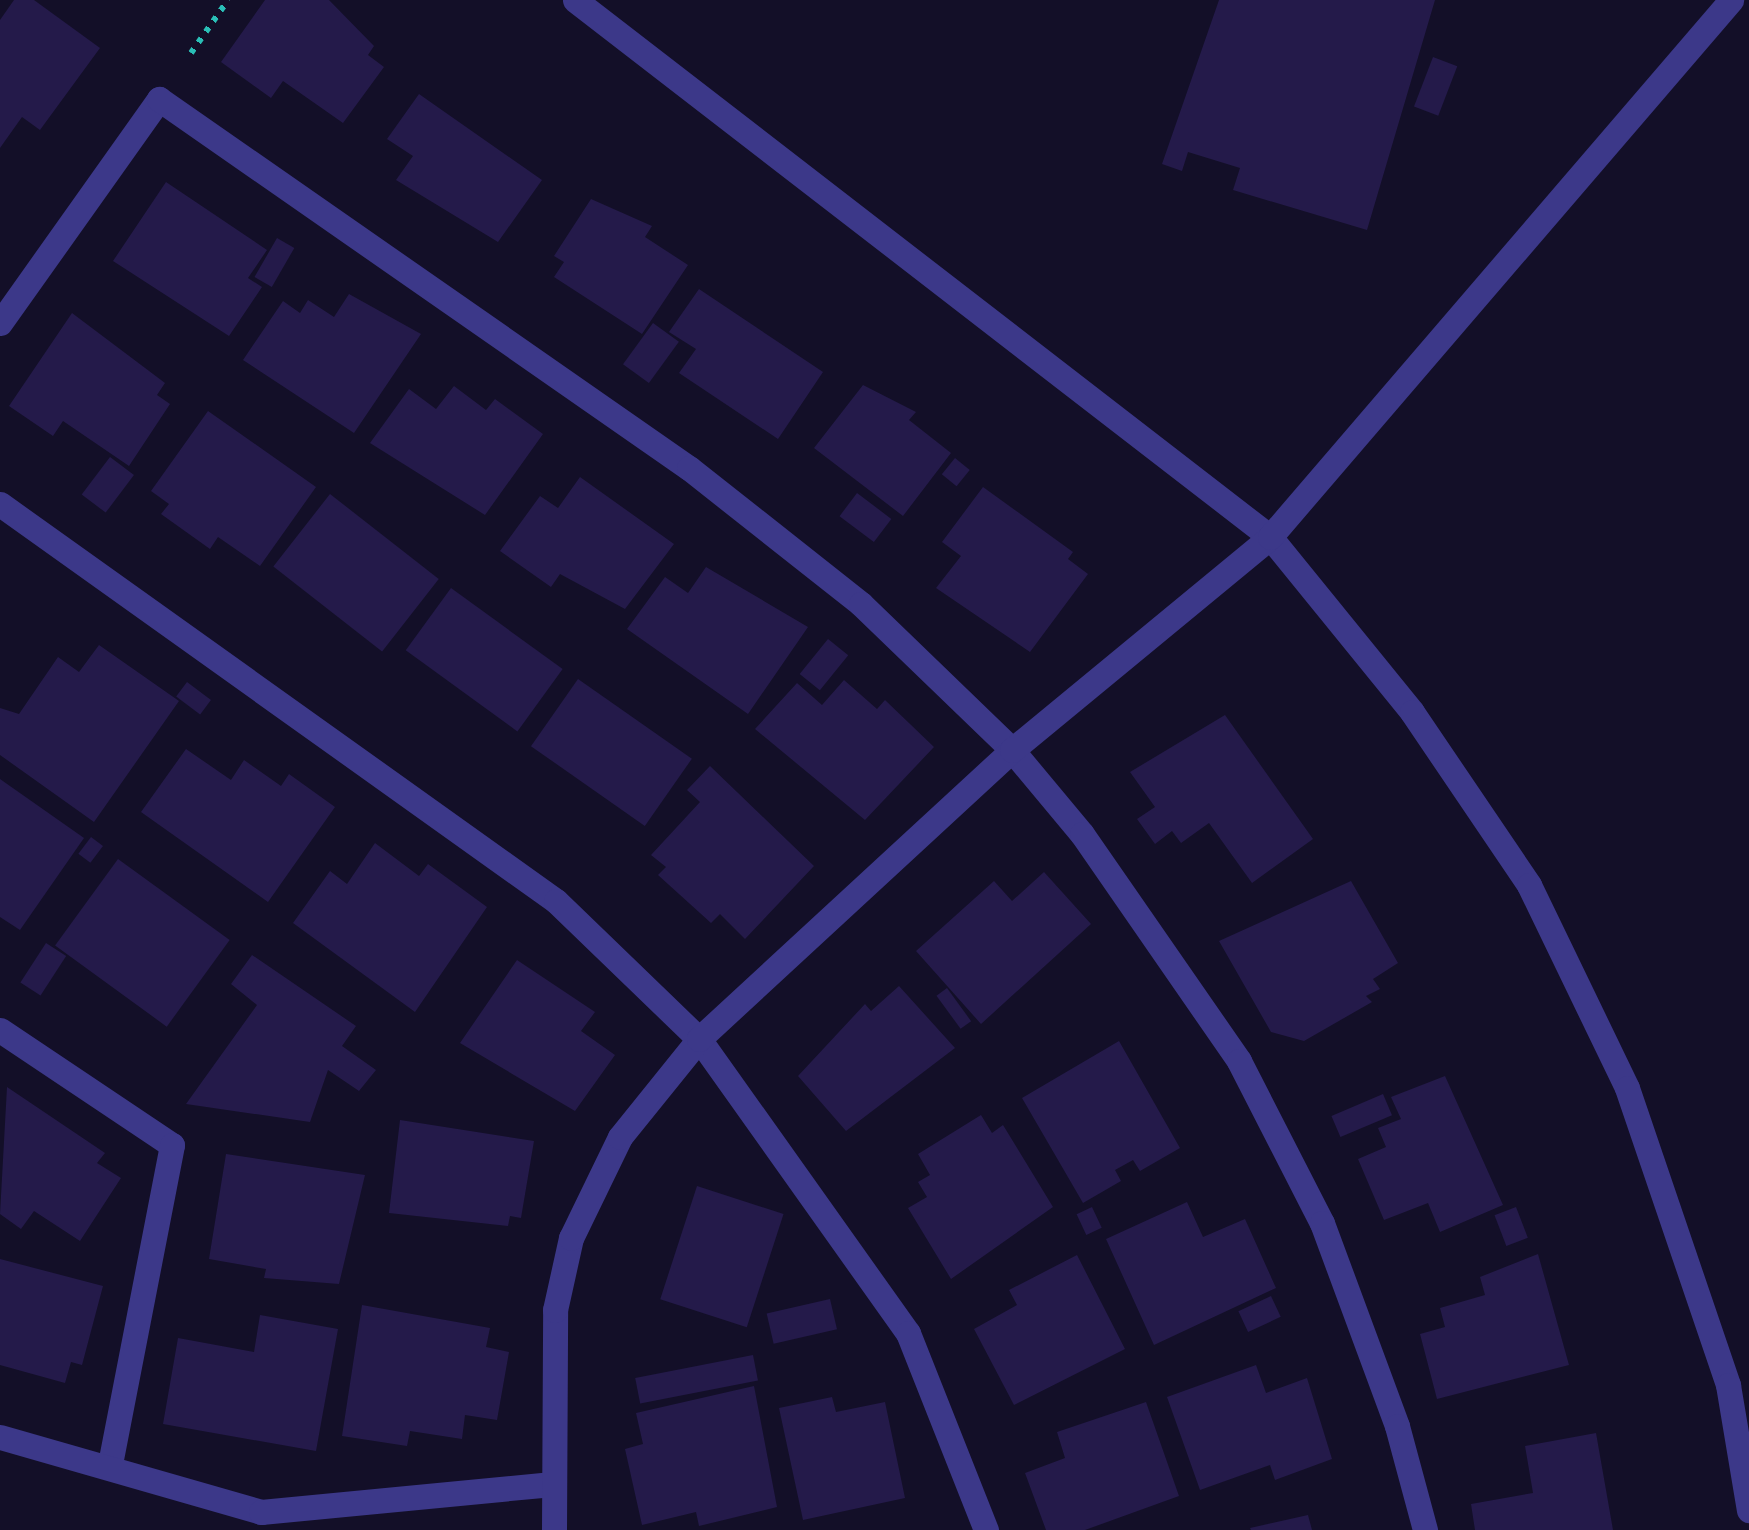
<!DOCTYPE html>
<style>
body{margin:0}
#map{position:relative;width:1749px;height:1530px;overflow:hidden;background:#130f28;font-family:Cabin,sans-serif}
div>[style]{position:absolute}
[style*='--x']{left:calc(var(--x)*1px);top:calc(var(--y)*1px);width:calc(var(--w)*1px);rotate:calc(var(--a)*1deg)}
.building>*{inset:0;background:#241a4a;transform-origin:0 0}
.path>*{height:6px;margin-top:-3px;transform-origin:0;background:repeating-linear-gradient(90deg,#2abfb7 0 5px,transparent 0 13px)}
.minor>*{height:25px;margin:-12.5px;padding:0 12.5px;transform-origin:12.5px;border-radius:12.5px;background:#3c3889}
span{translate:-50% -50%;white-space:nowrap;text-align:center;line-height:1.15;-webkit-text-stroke:10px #130f28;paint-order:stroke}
</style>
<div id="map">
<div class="building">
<div style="clip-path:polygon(14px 0,34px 0,100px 48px,40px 130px,22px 117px,0 148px,0 20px)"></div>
<div style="clip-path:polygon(265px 0,329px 0,374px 46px,368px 55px,384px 67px,343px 123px,283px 81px,271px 98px,221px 62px)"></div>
<div style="clip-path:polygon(1219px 0,1435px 0,1367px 230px,1233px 190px,1240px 168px,1188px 152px,1182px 171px,1162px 164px)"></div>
<div style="left:1433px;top:57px;width:26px;height:53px;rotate:21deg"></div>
<div style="clip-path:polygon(419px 94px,542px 180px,498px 242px,396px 180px,413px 156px,387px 139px)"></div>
<div style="clip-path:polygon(166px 182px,267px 250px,248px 278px,262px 287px,229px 336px,113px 261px)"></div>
<div style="clip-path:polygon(591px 199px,652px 226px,645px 237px,688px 265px,642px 334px,554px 277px,564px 262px,554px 256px)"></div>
<div style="left:277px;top:238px;width:20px;height:45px;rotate:30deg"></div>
<div style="clip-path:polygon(699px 289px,823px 372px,778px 439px,679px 373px,696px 349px,669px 332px)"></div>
<div style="clip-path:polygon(349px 294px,421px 334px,354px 433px,243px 360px,283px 301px,300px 313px,308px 300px,334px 317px)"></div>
<div style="clip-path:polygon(72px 313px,165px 383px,157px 395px,170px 404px,129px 466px,63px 421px,53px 436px,9px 406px)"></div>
<div style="left:653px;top:323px;width:32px;height:51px;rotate:36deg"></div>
<div style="clip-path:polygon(863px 385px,916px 412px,909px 420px,951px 453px,903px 516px,814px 448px)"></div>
<div style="clip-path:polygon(454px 386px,486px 410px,495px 399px,543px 434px,485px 515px,370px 443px,409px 389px,436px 409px)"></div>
<div style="clip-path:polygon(208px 411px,316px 487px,260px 566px,218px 537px,210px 549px,161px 514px,169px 504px,151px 491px)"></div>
<div style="left:110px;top:457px;width:30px;height:47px;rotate:37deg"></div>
<div style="left:955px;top:458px;width:19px;height:21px;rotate:39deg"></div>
<div style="clip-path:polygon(580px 477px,674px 544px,625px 609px,560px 574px,551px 587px,500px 551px,540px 496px,558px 508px)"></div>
<div style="clip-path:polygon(983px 487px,1073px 552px,1068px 559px,1088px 574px,1030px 652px,936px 588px,961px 556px,942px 542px)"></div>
<div style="left:857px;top:493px;width:43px;height:29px;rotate:37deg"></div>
<div style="left:330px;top:494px;width:138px;height:92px;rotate:38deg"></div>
<div style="clip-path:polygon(706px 567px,808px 627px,748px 714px,627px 629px,665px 577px,688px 593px)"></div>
<div style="left:451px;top:588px;width:138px;height:77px;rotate:36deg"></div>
<div style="left:828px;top:639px;width:26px;height:45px;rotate:39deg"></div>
<div style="clip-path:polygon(99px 645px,179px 701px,94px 822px,0 755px,0 708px,19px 714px,58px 657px,79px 672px)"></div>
<div style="left:578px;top:679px;width:139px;height:82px;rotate:35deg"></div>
<div style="clip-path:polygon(844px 680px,877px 709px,885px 700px,934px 747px,865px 820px,755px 729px,797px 683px,822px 705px)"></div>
<div style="left:187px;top:682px;width:30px;height:18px;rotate:37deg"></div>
<div style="clip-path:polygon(1225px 715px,1313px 839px,1252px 883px,1209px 823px,1181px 843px,1172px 831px,1155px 844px,1137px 819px,1155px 807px,1130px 772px)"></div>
<div style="clip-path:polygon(186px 749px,231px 780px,244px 760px,281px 786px,289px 774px,335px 807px,268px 902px,141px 812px)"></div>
<div style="clip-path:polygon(710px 766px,814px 866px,745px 939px,720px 914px,711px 923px,658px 875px,666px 867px,651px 855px,700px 802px,687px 790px)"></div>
<div style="clip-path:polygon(0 779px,84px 838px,20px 930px,0 917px)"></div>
<div style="left:91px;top:837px;width:15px;height:21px;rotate:37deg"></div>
<div style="clip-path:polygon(375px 843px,419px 876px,428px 864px,487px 907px,415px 1012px,293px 923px,330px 871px,347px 884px)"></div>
<div style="left:118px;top:859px;width:138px;height:107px;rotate:36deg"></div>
<div style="clip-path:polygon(1044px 872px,1091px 924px,981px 1024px,916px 951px,994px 881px,1012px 901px)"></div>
<div style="clip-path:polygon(1351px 881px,1398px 963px,1373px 979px,1380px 989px,1366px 996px,1372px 1002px,1304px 1041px,1271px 1032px,1219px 941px)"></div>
<div style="left:46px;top:943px;width:24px;height:47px;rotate:33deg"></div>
<div style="clip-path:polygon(252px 955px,356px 1026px,342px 1046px,376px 1070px,359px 1091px,328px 1070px,310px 1122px,186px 1104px,257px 1005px,231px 984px)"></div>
<div style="clip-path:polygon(517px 960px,595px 1012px,581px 1031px,615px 1055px,575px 1111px,460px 1043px)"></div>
<div style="clip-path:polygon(899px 986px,955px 1048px,846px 1131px,798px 1076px,865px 1004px,871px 1011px)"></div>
<div style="left:947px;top:988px;width:41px;height:13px;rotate:54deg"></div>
<div style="clip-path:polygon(1119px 1041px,1180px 1148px,1140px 1171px,1133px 1160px,1115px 1170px,1121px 1181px,1083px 1203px,1022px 1098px)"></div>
<div style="clip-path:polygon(1445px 1076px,1503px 1205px,1440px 1232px,1428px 1203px,1384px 1220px,1358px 1159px,1386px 1147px,1378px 1128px,1401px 1119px,1391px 1097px)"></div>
<div style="clip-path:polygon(7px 1087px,105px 1153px,97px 1163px,121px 1178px,80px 1241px,34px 1211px,21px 1229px,0 1214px)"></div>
<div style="left:1383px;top:1094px;width:23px;height:56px;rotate:67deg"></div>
<div style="clip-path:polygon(981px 1115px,992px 1133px,1003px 1125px,1053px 1207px,951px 1279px,908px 1208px,927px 1197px,918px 1182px,930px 1175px,918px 1154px)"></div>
<div style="clip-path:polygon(400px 1120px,534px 1141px,521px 1218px,510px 1216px,508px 1226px,389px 1213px)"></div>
<div style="clip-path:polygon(226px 1154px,365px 1175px,339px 1284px,264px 1278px,266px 1269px,209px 1259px)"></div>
<div style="left:697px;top:1186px;width:91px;height:119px;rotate:18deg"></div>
<div style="clip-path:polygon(1187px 1202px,1203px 1237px,1245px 1219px,1276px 1288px,1154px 1345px,1106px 1239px)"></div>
<div style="left:1092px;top:1207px;width:23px;height:17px;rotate:65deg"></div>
<div style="left:1516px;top:1207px;width:33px;height:23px;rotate:69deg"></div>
<div style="clip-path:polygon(1538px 1254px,1569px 1365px,1437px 1399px,1420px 1334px,1445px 1327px,1440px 1308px,1485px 1295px,1480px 1277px)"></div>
<div style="clip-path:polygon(1077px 1255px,1125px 1349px,1014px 1405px,974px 1329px,1017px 1305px,1009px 1290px)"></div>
<div style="clip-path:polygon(0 1259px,103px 1286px,82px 1365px,71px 1362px,65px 1383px,0 1365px)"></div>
<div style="left:1271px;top:1296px;width:23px;height:36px;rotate:65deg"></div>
<div style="left:830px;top:1299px;width:31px;height:65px;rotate:77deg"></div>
<div style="clip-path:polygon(362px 1305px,490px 1328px,486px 1347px,509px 1352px,497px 1420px,465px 1415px,462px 1439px,410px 1431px,407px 1446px,342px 1436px)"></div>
<div style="clip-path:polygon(260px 1315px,338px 1329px,316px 1451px,163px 1424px,178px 1338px,254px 1352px)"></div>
<div style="left:753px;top:1355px;width:26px;height:120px;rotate:79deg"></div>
<div style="clip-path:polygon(1256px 1365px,1266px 1393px,1307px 1378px,1332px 1459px,1275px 1480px,1270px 1465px,1200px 1490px,1167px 1397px)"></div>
<div style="clip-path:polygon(754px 1386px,777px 1507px,699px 1526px,696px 1512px,642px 1525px,625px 1449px,643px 1444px,636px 1413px)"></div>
<div style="clip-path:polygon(832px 1397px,836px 1412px,885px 1402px,905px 1498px,803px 1520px,779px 1408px)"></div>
<div style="clip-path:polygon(1146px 1402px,1179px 1496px,1085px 1530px,1046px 1530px,1025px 1473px,1065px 1458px,1057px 1432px)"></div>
<div style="clip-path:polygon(1596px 1433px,1613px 1530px,1475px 1530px,1471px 1504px,1533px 1493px,1525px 1446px)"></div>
<div style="clip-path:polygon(1308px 1515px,1312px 1530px,1251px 1530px,1250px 1528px)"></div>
</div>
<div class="path">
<div style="--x:191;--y:53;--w:65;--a:-55.1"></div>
</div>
<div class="minor">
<div style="--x:575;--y:0;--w:878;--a:37.69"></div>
<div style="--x:1270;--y:537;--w:225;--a:50.9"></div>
<div style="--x:1412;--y:712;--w:209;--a:55.9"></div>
<div style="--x:1529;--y:885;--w:225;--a:64.2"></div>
<div style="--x:1627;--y:1088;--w:314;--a:71.2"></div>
<div style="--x:1728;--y:1385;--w:127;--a:80.5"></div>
<div style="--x:0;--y:323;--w:275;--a:-54.6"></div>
<div style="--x:159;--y:99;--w:646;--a:34.85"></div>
<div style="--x:689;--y:468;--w:219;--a:38.3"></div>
<div style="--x:861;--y:604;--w:210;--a:44"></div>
<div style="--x:1012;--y:750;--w:109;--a:50.2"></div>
<div style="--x:1082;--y:834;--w:276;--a:55.3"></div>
<div style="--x:1239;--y:1061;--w:182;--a:62.9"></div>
<div style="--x:1322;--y:1223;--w:216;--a:69.7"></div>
<div style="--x:1397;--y:1426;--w:108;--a:74.9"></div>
<div style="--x:0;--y:504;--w:683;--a:35.53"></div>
<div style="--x:556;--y:901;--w:199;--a:44"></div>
<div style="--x:699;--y:1039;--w:361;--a:54.6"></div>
<div style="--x:908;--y:1333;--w:212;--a:68.4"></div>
<div style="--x:0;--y:1030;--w:207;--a:33.8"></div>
<div style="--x:172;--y:1145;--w:326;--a:101"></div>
<div style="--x:0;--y:1437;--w:272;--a:16"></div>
<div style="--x:261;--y:1512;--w:290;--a:-5.5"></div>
<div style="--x:554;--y:1530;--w:220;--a:-89.7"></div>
<div style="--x:555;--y:1310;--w:74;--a:-77.5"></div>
<div style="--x:571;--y:1238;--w:112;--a:-64.1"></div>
<div style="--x:620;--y:1137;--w:126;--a:-51.1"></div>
<div style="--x:699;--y:1039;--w:426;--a:-42.7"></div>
<div style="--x:1012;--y:750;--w:335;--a:-39.5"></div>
<div style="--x:1270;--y:537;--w:708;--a:-49.35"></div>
</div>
</div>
